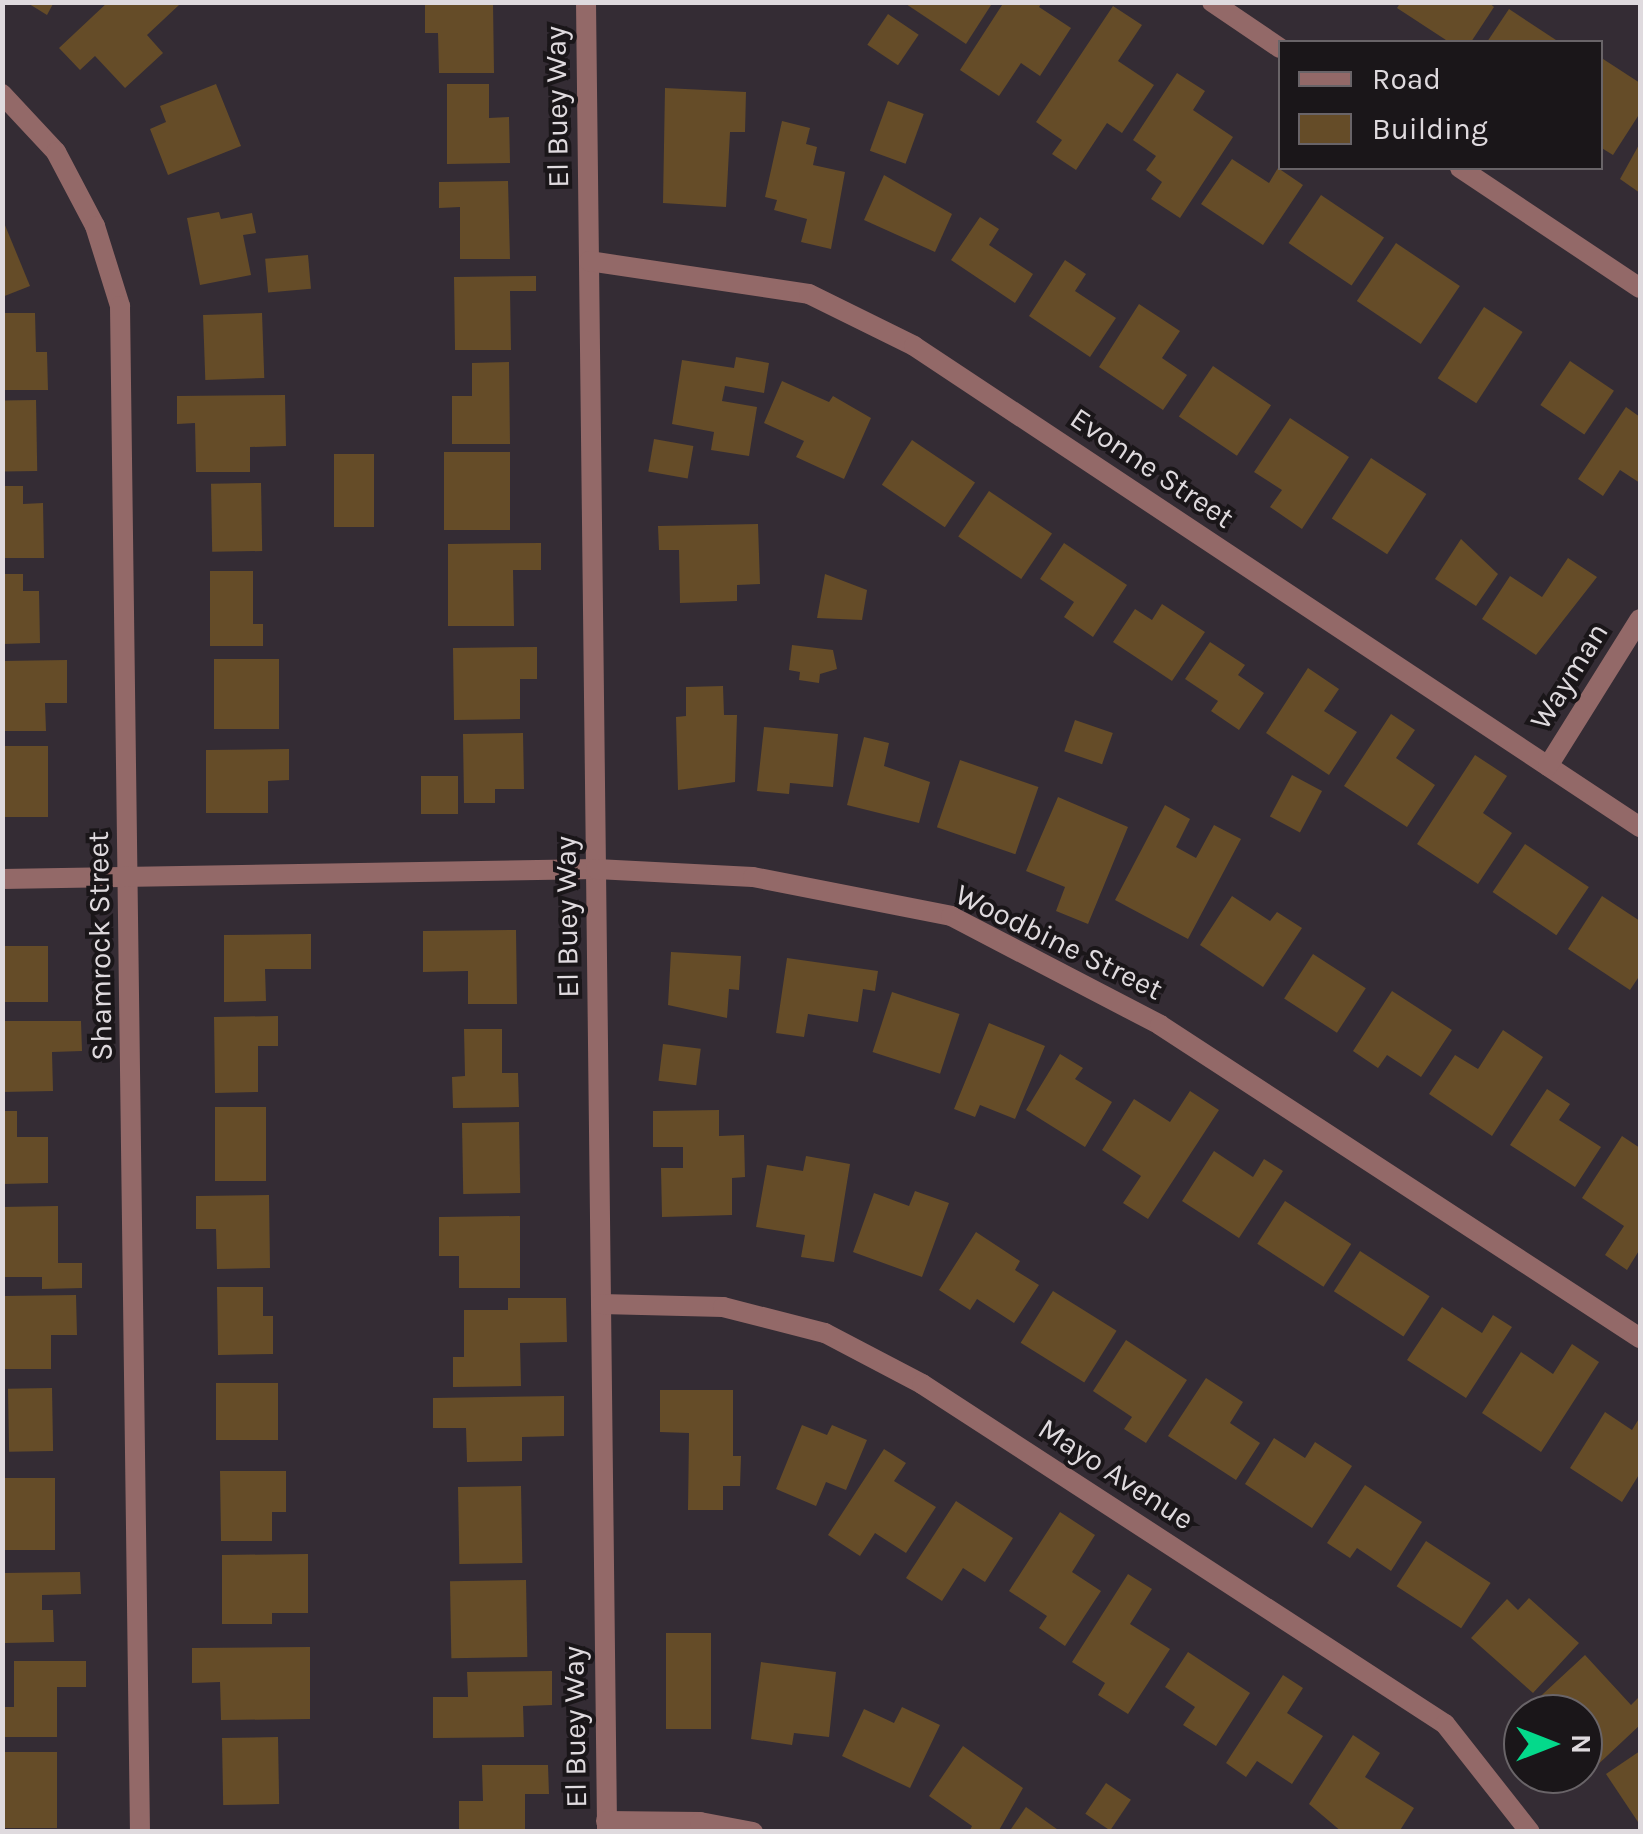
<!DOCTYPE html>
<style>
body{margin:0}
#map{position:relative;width:1643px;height:1834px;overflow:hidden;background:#342c34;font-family:Karla,sans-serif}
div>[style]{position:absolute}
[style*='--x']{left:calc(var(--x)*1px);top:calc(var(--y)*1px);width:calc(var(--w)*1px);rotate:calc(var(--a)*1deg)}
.building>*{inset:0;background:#654c28;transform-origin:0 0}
.minor>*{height:20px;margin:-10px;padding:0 10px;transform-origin:10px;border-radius:10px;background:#936968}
span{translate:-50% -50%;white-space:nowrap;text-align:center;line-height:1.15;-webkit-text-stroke:8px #1a1619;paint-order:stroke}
.street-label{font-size:30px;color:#dfdade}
.frame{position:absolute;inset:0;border:5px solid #dfdade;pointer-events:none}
.legend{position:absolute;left:1278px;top:40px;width:325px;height:130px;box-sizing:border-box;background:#1a1619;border:2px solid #696468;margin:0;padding:12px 18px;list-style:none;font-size:30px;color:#dfdade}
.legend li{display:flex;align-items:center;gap:20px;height:50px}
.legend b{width:50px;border:2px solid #696468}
.north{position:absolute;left:1503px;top:1694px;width:100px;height:100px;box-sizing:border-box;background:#1a1619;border:2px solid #696468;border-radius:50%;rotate:90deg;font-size:28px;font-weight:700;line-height:40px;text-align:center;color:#dfdade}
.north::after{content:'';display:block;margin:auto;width:35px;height:45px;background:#04d98b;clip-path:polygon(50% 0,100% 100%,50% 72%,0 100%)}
</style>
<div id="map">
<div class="building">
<div style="clip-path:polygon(26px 2px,54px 2px,47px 15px)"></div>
<div style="clip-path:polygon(108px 2px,179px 5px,147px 35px,163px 53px,125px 88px,95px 56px,80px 70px,59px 48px)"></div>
<div style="clip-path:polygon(903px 2px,993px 2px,966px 44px)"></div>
<div style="clip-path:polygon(1004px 2px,1042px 2px,1039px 7px,1071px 28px,1040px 76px,1021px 63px,999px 96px,960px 70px)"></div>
<div style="clip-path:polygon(1401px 2px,1488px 2px,1494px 7px,1471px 42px,1449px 42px,1397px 8px)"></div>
<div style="clip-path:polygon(425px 3px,493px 3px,494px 73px,439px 73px,438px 33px,425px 33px)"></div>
<div style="clip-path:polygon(1113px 6px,1142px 25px,1118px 61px,1154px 85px,1122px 133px,1107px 123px,1076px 170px,1052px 154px,1062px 140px,1036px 122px)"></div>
<div style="clip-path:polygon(1509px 9px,1559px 42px,1487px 42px)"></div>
<div style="left:888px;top:14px;width:37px;height:37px;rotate:34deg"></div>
<div style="clip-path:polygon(1600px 57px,1640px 83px,1640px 113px,1613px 155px,1600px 147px)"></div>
<div style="clip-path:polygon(1177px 73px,1205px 91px,1193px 110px,1233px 137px,1180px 218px,1151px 199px,1162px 182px,1146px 170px,1156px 156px,1133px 140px)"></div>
<div style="clip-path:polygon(216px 84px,241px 146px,168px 175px,150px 129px,166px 122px,160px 106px)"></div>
<div style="clip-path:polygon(447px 84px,489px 84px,489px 118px,509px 117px,510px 163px,447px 164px)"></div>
<div style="clip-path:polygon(665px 88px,746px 92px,745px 132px,730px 132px,726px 207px,663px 203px)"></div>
<div style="left:888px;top:101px;width:38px;height:53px;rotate:20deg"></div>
<div style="clip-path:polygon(782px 121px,810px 128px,806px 144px,817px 147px,813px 165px,845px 172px,831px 249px,801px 242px,807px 219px,774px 210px,777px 200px,765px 197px)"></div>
<div style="clip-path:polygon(1640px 143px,1640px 193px,1620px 179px)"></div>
<div style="clip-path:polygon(1232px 159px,1269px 183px,1278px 168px,1303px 185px,1263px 245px,1201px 204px)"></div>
<div style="clip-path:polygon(884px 175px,952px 214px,935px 252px,864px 220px)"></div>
<div style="clip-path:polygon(508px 181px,510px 259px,460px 259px,460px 207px,439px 208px,439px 182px)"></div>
<div style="left:1321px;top:195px;width:76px;height:58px;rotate:34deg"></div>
<div style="clip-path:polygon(219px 212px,221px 219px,252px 213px,256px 233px,243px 235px,251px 275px,200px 285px,187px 218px)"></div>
<div style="clip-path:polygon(980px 217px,999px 229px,989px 245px,1033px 274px,1015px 303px,951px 260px)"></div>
<div style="clip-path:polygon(2px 218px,30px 286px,2px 297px)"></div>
<div style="left:1396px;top:243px;width:77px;height:70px;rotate:34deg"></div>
<div style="left:308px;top:255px;width:34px;height:43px;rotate:85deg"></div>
<div style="clip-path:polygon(1065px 260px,1086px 274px,1075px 291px,1116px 318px,1090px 357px,1029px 316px)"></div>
<div style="clip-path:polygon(536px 276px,536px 291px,510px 291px,511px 350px,455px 350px,454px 277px)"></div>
<div style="clip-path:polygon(1139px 304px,1180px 331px,1162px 358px,1187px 375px,1163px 410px,1099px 367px)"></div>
<div style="left:1484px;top:307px;width:46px;height:85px;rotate:33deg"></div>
<div style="clip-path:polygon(2px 313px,35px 313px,36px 352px,47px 352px,48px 390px,2px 390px)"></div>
<div style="left:262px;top:313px;width:65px;height:59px;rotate:88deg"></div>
<div style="clip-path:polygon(736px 357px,769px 363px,764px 393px,725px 386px,722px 401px,757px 407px,749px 456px,711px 450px,714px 432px,672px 424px,682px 360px,734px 368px)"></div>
<div style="left:1570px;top:361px;width:53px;height:53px;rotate:34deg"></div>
<div style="clip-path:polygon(509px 362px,510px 444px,452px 444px,452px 396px,472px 396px,472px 363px)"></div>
<div style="left:1213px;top:366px;width:70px;height:61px;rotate:34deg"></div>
<div style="clip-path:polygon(782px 381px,829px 402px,833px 396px,871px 418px,844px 479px,796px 457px,804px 441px,764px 423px)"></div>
<div style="clip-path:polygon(285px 395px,286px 446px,250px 447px,250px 472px,196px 472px,195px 423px,177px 424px,177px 396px)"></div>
<div style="left:36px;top:400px;width:71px;height:34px;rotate:89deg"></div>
<div style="clip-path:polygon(1626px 407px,1640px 417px,1640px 483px,1620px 470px,1603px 496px,1578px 479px)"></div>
<div style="clip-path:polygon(1290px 418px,1349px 457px,1302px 529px,1270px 507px,1282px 490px,1254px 472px)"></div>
<div style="left:654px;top:439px;width:40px;height:33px;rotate:10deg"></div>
<div style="left:912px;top:440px;width:76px;height:54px;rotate:34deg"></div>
<div style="left:510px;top:452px;width:78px;height:66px;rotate:90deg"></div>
<div style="left:334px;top:454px;width:40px;height:73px"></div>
<div style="left:1371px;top:458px;width:66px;height:72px;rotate:33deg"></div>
<div style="left:261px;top:483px;width:68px;height:50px;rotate:89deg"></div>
<div style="clip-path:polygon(2px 486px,23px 486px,23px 504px,43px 503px,44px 558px,2px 558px)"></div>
<div style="left:989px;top:491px;width:76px;height:55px;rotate:34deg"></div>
<div style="clip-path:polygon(758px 524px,760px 584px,737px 585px,737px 601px,680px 603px,679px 550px,659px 550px,658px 526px)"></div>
<div style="clip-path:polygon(1461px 539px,1498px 574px,1476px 606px,1435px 579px)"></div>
<div style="clip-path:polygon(541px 543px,541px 570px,513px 570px,514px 626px,448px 626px,448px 544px)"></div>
<div style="clip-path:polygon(1064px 543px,1127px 585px,1093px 637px,1064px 617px,1074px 602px,1040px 579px)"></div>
<div style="clip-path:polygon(1568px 558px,1597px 577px,1536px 655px,1482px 619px,1510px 576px,1542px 597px)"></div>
<div style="clip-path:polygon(210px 571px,253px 571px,253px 624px,263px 624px,263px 646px,210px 646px)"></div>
<div style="clip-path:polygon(2px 574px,23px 574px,23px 591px,39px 591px,40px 643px,2px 644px)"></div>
<div style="clip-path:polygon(825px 574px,867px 590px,862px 620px,817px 618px)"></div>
<div style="clip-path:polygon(1162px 604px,1205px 632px,1172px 681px,1113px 642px,1135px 609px,1152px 620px)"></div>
<div style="clip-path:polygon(1210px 642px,1245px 665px,1238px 675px,1264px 693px,1239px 730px,1211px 711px,1218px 701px,1185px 679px)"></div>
<div style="clip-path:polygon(792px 645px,833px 650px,837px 669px,820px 674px,819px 683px,799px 680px,800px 672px,789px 670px)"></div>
<div style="clip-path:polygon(537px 647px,537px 679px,520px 679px,520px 719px,454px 720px,453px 648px)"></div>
<div style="left:279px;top:659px;width:70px;height:65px;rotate:90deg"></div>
<div style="clip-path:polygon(67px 660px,67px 703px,45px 703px,46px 731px,2px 731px,2px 661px)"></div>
<div style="clip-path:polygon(1308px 668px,1339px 689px,1324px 711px,1357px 732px,1329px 775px,1266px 733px)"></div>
<div style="clip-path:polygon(723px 686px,724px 715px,737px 715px,735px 782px,678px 790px,676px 717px,686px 716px,686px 687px)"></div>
<div style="clip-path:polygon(1391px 714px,1415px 730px,1396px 758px,1435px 785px,1407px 827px,1344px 786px)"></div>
<div style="left:1075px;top:720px;width:40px;height:33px;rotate:19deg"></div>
<div style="clip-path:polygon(764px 727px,838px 734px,833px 787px,790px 783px,789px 794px,757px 791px)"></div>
<div style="clip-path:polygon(523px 733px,524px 789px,495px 789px,495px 803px,464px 803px,463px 734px)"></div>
<div style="clip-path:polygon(864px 737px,889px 743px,884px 766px,930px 782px,919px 823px,847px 805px)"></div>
<div style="left:2px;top:746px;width:46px;height:71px"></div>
<div style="clip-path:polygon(289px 749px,289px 780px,268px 781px,268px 813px,206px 813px,206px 750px)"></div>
<div style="clip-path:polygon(1475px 755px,1507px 776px,1483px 813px,1512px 833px,1478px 884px,1417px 844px)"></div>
<div style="left:960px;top:760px;width:83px;height:71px;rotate:19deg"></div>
<div style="left:1292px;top:775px;width:34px;height:47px;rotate:28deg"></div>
<div style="left:421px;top:776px;width:37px;height:38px"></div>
<div style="clip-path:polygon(1058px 797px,1128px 827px,1088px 924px,1056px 911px,1065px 887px,1026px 871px)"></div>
<div style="clip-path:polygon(1165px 805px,1190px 819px,1176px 847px,1196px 858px,1214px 825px,1241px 839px,1188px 939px,1115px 900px)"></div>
<div style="left:1525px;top:844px;width:77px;height:58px;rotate:34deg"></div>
<div style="clip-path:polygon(1232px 896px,1270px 921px,1277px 912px,1302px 928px,1263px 987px,1200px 945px)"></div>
<div style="clip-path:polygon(1602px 896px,1640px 921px,1640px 975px,1630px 990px,1568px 949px)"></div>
<div style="clip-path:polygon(516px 930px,517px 1004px,468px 1004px,468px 971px,423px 972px,423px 931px)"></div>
<div style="clip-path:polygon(311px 934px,311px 969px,265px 969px,266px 1001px,224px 1002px,224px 935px)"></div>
<div style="left:2px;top:946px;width:46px;height:56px"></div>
<div style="clip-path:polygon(671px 952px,741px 956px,739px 990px,729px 989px,727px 1018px,668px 1005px)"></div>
<div style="left:1313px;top:954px;width:63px;height:53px;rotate:33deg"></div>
<div style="clip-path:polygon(787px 958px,878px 971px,875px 991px,863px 989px,858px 1022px,808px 1014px,804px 1037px,776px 1033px)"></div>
<div style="clip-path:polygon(1392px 991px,1452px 1030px,1421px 1077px,1387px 1055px,1378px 1068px,1353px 1051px)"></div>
<div style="left:892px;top:992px;width:71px;height:63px;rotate:18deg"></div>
<div style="clip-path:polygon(278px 1016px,278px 1046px,258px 1046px,258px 1092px,215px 1093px,214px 1017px)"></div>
<div style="clip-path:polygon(2px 1021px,81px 1021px,82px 1051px,52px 1052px,53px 1091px,2px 1092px)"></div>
<div style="clip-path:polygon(989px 1023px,1045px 1046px,1015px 1119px,980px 1105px,975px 1117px,954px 1109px)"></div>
<div style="clip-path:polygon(464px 1029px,502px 1029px,502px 1073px,518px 1073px,519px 1107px,453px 1108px,452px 1077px,465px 1076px)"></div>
<div style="clip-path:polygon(1503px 1030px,1543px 1057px,1492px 1136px,1429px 1094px,1455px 1055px,1478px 1069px)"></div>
<div style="left:663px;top:1044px;width:38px;height:37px;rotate:7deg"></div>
<div style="clip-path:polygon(1060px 1054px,1083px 1068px,1075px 1079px,1112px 1102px,1085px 1147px,1026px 1110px)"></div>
<div style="clip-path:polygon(1547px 1089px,1570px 1104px,1559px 1120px,1601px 1147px,1575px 1187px,1510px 1145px)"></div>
<div style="clip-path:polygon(1190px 1091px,1219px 1110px,1148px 1219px,1123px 1203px,1141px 1176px,1102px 1150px,1134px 1099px,1170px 1122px)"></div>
<div style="left:215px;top:1107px;width:51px;height:74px"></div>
<div style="clip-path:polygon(719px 1110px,719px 1136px,744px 1135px,745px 1177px,732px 1178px,732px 1215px,662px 1217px,661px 1168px,683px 1168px,683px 1147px,653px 1147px,653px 1111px)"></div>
<div style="clip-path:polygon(2px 1111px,17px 1111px,17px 1137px,48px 1137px,48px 1183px,2px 1184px)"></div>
<div style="left:519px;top:1122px;width:71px;height:57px;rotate:89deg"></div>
<div style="clip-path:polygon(1622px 1136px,1640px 1148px,1640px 1249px,1627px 1270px,1605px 1255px,1624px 1226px,1582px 1198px)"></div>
<div style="clip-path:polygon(1214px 1151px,1253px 1177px,1264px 1159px,1283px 1171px,1239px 1238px,1182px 1201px)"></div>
<div style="clip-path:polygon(806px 1156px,850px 1164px,834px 1262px,801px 1257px,805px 1235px,756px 1227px,767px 1165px,803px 1171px)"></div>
<div style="clip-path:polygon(915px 1191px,949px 1203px,922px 1277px,853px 1252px,874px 1193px,909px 1206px)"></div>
<div style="clip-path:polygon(269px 1195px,270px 1268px,217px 1269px,216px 1229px,196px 1229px,196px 1196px)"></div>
<div style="left:1285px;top:1201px;width:79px;height:51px;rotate:33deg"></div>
<div style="clip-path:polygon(58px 1206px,58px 1263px,82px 1263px,82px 1288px,42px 1289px,42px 1277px,2px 1277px,2px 1207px)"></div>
<div style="clip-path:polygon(520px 1216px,520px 1288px,459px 1288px,459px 1256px,439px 1256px,439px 1217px)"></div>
<div style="clip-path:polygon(976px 1232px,1020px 1261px,1015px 1270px,1039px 1285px,1014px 1323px,977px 1299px,970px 1310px,939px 1290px)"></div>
<div style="left:1360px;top:1251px;width:83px;height:48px;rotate:33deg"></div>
<div style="clip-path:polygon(217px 1287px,263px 1287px,263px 1316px,273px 1316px,273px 1354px,218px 1355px)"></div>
<div style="left:1053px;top:1291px;width:75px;height:61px;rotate:32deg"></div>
<div style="clip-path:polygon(76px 1295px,77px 1335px,51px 1335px,51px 1369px,5px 1369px,4px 1296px)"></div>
<div style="clip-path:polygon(508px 1298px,566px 1298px,567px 1342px,520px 1343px,521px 1386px,453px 1387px,453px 1357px,464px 1357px,464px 1310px,508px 1310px)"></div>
<div style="clip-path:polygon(1442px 1307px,1482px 1333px,1493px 1315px,1512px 1327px,1466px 1398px,1407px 1360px)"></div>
<div style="clip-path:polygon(1126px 1340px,1187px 1380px,1146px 1443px,1124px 1429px,1132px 1417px,1093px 1391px)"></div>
<div style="clip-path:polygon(1572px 1344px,1599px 1362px,1541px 1452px,1482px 1413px,1521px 1352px,1553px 1374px)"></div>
<div style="clip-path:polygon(1206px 1378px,1243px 1402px,1230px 1423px,1260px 1443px,1236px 1480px,1168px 1436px)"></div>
<div style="left:216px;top:1383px;width:62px;height:57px"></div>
<div style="left:52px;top:1388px;width:63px;height:44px;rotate:89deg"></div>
<div style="clip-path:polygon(660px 1390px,733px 1390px,733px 1456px,741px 1456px,740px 1486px,723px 1486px,723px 1510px,688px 1510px,689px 1433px,660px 1432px)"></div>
<div style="clip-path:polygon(564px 1396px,564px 1436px,522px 1437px,522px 1461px,467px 1462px,466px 1428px,433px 1428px,433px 1398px)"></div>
<div style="clip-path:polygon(1605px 1412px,1632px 1430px,1640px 1417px,1640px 1473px,1622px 1502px,1570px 1468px)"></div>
<div style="clip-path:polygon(802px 1425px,827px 1435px,832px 1425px,867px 1440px,846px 1490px,826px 1482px,816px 1506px,776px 1489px)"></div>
<div style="clip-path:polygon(1274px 1438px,1305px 1458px,1315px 1442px,1352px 1466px,1312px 1528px,1245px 1484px)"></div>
<div style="clip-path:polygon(884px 1449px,906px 1463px,894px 1481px,936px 1507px,906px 1553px,875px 1533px,860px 1556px,828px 1535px)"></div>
<div style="clip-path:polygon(220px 1471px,286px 1471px,286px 1512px,272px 1512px,272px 1541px,221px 1541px)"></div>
<div style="left:2px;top:1478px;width:53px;height:72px"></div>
<div style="clip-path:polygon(1365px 1485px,1422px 1522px,1391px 1571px,1357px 1548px,1350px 1558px,1327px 1543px)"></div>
<div style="left:521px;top:1486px;width:77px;height:63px;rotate:89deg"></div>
<div style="clip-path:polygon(956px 1501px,1013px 1538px,985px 1582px,963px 1568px,942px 1601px,906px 1578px)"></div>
<div style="clip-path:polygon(1060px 1512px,1095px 1535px,1072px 1572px,1101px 1591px,1065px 1646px,1039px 1628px,1047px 1616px,1009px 1591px)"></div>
<div style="left:1426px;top:1541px;width:77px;height:54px;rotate:33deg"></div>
<div style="clip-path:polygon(308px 1554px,308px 1613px,272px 1613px,272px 1624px,222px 1624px,222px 1555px)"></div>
<div style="clip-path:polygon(80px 1572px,81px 1594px,42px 1595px,42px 1610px,53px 1610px,54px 1642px,5px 1643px,4px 1573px)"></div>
<div style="clip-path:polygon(1128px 1574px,1152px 1589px,1130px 1624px,1170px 1649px,1128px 1714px,1098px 1695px,1105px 1683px,1072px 1662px)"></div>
<div style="left:526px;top:1580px;width:77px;height:76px;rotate:89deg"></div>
<div style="clip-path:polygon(1529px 1598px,1579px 1643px,1533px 1693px,1471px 1638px,1507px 1599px,1518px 1610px)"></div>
<div style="left:711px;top:1633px;width:96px;height:45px;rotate:90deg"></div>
<div style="clip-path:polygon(310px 1647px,310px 1719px,221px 1720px,220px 1682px,192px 1683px,192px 1648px)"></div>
<div style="clip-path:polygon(1188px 1652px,1250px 1693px,1216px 1746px,1183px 1725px,1195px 1707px,1165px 1687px)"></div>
<div style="clip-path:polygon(1585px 1655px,1631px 1705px,1640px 1696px,1640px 1725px,1591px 1771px,1583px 1763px,1583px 1714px,1538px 1714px,1530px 1706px)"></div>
<div style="clip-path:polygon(14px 1661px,86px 1661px,86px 1687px,57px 1687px,57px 1737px,2px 1737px,2px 1707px,14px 1707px)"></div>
<div style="clip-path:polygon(761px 1662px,836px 1672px,829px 1737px,794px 1733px,792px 1745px,751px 1739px)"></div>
<div style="clip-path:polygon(552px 1671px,552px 1705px,523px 1706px,524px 1737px,433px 1738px,433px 1697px,468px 1697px,467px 1672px)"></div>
<div style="clip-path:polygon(1283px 1675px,1303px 1688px,1287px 1713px,1323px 1736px,1292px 1784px,1257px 1761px,1246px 1777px,1226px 1763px)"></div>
<div style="clip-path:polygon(902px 1707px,940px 1725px,910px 1788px,842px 1756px,864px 1709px,894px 1723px)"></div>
<div style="clip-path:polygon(1353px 1735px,1380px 1753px,1365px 1777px,1414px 1808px,1399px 1832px,1342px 1832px,1309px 1804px)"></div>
<div style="left:278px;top:1737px;width:67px;height:56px;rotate:89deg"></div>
<div style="clip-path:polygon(963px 1746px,1023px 1788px,998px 1832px,969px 1832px,972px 1826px,929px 1796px)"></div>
<div style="clip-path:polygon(1640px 1751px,1640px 1825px,1606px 1774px)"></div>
<div style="left:2px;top:1752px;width:55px;height:76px"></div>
<div style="clip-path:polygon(482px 1765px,548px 1765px,549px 1794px,525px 1794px,525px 1832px,459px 1832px,459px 1801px,483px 1801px)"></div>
<div style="left:1106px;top:1783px;width:30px;height:37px;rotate:34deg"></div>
<div style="clip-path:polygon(1026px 1807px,1061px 1832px,1009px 1832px)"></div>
</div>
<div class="minor">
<div style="--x:586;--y:2;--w:1830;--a:89.34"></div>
<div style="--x:1212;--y:2;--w:82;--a:34.1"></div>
<div style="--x:2;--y:94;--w:79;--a:47"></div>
<div style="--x:56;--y:152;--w:84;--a:62.2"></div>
<div style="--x:95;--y:226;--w:84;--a:72.6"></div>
<div style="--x:120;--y:306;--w:1526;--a:89.25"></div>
<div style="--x:1460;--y:168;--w:216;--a:33.7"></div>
<div style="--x:589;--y:261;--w:222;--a:8.5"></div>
<div style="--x:809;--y:294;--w:117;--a:26.3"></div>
<div style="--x:914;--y:346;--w:871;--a:33.53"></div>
<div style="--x:1548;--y:766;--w:173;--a:-58"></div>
<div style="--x:2;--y:879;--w:594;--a:-0.96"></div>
<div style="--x:596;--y:869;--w:157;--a:2.9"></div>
<div style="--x:753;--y:877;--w:202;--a:11.1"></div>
<div style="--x:951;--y:916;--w:236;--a:27.5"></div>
<div style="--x:1160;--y:1025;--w:573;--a:33.11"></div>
<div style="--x:601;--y:1304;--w:122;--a:1.4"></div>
<div style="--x:723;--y:1307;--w:105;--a:14.3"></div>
<div style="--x:825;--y:1333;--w:110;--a:27.7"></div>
<div style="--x:922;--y:1384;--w:624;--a:33.03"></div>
<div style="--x:1445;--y:1724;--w:137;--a:51.8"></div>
<div style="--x:606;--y:1821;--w:94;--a:0.6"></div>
<div style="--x:700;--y:1822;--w:54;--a:10.7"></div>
</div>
<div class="street-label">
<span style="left:557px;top:107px;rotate:-91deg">El Buey Way</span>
<span style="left:1152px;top:468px;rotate:34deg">Evonne Street</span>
<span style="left:1569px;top:676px;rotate:-58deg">Wayman</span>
<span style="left:567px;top:917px;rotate:-91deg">El Buey Way</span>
<span style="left:1059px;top:942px;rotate:26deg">Woodbine Street</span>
<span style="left:100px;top:946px;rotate:-91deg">Shamrock Street</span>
<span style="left:1116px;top:1474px;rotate:33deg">Mayo Avenue</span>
<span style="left:575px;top:1727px;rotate:-91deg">El Buey Way</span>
</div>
<div class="frame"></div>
<ul class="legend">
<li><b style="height:12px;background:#936968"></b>Road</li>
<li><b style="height:28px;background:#654c28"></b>Building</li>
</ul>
<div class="north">N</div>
</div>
